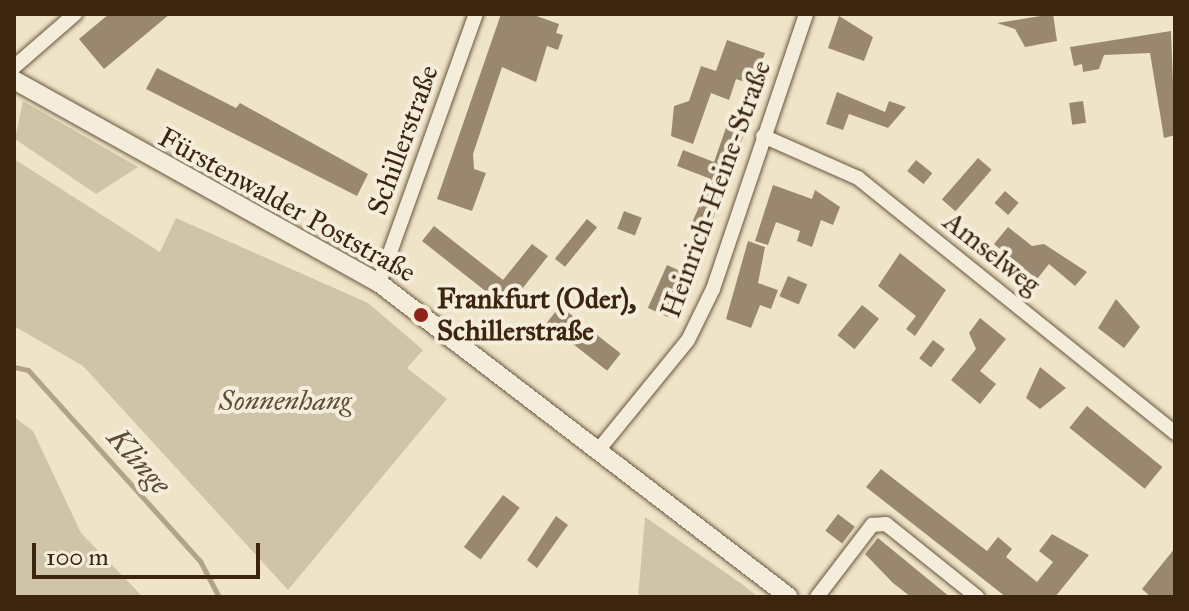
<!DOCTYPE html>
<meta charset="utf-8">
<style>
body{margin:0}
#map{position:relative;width:1189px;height:611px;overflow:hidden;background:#efe4c7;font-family:"IM FELL Great Primer",serif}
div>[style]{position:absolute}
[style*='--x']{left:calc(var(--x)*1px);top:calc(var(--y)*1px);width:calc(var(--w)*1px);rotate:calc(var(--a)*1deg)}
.green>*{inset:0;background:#d0c4a8}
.stream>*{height:5px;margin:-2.5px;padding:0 2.5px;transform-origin:2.5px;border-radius:2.5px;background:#b2a388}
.building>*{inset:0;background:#99886f;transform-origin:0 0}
.roads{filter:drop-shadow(0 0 2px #68553d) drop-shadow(0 0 2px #68553d)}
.street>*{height:14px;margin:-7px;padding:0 7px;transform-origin:7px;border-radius:7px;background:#f5eddb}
.secondary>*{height:18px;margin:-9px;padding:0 9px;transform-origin:9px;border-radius:9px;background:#f5eddb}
.dots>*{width:22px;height:22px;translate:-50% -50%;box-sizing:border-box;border:4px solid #f5eddb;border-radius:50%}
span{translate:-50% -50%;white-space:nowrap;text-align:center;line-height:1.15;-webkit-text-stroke:8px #f5eddb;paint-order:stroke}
.street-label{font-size:28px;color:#3b250f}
.poi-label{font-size:28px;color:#3b250f;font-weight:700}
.left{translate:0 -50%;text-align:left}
.park-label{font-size:28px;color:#604d35;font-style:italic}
.water-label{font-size:30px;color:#5f4b33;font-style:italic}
.frame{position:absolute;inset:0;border:16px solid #3b250f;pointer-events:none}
.scale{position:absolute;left:32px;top:543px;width:228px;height:36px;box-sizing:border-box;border:4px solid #3b250f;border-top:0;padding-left:10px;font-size:24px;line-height:28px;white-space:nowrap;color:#3b250f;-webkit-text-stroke:6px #f5eddb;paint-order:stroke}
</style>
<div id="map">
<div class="green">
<div style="clip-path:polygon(23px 101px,138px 167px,96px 194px,15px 139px)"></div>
<div style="clip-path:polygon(14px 159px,160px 252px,176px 218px,368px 303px,423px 350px,407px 368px,447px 399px,288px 590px,83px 366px,14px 326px)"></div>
<div style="clip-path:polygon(14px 417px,33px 431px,81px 533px,143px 597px,14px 597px)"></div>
<div style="clip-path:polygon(645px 517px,742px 584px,758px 597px,638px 597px)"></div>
</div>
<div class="stream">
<div style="--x:14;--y:367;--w:14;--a:12"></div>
<div style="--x:28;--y:370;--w:257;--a:48"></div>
<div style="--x:200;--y:561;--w:41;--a:62.2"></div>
</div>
<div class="building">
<div style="clip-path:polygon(109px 14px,170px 14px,104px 69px,79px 39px)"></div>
<div style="clip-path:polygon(501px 14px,531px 14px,559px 24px,556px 33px,563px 35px,558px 50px,547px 46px,536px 82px,502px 67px,473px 154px,474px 169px,486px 173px,472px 211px,437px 199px)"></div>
<div style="clip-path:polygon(1053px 14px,1057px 41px,1025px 47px,1015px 29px,997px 23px)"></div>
<div style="clip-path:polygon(839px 16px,873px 37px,864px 61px,828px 48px)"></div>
<div style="clip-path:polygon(1171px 31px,1175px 135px,1164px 138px,1150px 53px,1104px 55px,1099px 69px,1083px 72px,1082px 64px,1074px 66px,1070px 47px)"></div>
<div style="clip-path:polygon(727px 40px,765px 53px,753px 85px,736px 79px,729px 100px,711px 93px,693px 144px,671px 136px,674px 106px,689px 101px,701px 66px,716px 71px)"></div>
<div style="clip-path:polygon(157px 68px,236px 108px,240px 103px,368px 174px,357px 196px,146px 89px)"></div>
<div style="clip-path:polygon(837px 92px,885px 112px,889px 101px,906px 107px,888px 128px,849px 114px,843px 130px,826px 124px)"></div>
<div style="left:1083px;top:101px;width:22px;height:14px;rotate:82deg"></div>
<div style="clip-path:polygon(727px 125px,745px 131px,706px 238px,688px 232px,711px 179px,677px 166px,683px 150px,714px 162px)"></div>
<div style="left:978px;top:158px;width:18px;height:55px;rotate:41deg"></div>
<div style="left:916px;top:160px;width:21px;height:14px;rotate:39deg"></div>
<div style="clip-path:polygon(773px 185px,812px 199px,815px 190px,840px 207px,833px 225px,821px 220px,812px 247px,797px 241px,800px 231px,776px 222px,768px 245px,755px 241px)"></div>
<div style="left:1005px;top:191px;width:18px;height:16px;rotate:41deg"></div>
<div style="left:624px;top:211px;width:19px;height:19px;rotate:21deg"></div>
<div style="left:587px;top:219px;width:13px;height:51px;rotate:39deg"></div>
<div style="clip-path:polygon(434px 226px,503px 280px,532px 244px,548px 256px,507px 308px,422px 241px)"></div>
<div style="clip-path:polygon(1008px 227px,1032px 246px,1044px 244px,1087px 272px,1075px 286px,1049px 264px,1037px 279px,994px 244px)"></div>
<div style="clip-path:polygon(748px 241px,765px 247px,758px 283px,778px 290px,771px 309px,760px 305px,751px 328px,726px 319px)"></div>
<div style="clip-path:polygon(900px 253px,946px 290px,915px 336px,906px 329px,916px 316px,878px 286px)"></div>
<div style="left:667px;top:265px;width:22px;height:47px;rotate:24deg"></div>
<div style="left:788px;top:276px;width:21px;height:22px;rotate:23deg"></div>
<div style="clip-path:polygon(1116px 299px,1140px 327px,1124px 348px,1098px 328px)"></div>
<div style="left:862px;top:305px;width:22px;height:39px;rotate:39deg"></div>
<div style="left:560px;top:306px;width:77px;height:22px;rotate:38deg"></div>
<div style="clip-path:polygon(980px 318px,1006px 339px,980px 371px,996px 384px,980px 404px,951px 380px,976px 349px,969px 333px)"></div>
<div style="left:933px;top:340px;width:15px;height:23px;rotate:37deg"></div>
<div style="clip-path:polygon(1040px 367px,1066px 388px,1040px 409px,1026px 398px)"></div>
<div style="left:1087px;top:406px;width:97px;height:28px;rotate:39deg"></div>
<div style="clip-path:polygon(881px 469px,987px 551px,998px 537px,1012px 549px,1006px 557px,1037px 582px,1053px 562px,1039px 551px,1052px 534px,1089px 555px,1055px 597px,1006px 597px,866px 487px)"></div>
<div style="left:503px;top:495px;width:21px;height:65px;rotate:37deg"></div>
<div style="left:838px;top:514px;width:21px;height:21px;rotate:37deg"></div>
<div style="clip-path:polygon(556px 516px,568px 525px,537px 568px,527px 560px)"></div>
<div style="clip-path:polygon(878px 538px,923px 575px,950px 597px,911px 597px,893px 583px,865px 554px)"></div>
<div style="clip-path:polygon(1175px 548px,1175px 597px,1151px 597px,1142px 589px)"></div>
</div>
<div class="roads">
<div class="street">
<div style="--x:14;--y:67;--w:81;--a:-41"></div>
<div style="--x:763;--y:136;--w:104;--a:23.9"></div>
<div style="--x:858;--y:178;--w:407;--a:38.8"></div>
<div style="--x:379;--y:283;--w:286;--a:-70.2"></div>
<div style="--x:600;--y:448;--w:139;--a:-50.8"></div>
<div style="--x:688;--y:340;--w:57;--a:-63.9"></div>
<div style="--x:713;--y:289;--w:290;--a:-71.3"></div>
<div style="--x:817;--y:597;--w:91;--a:-52.6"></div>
<div style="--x:872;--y:525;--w:14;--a:-4"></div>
<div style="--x:886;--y:524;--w:117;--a:38.7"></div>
</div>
<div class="secondary">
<div style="--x:14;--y:80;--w:418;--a:29.1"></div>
<div style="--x:379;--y:283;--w:516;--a:37.45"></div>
</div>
</div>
<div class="dots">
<div style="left:421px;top:315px;background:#8f2418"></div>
</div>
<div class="street-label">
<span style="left:403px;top:140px;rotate:-70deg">Schillerstraße</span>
<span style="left:716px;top:189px;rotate:-70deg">Heinrich-Heine-Straße</span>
<span style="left:287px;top:205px;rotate:29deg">Fürstenwalder Poststraße</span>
<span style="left:992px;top:253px;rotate:38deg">Amselweg</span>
</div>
<div class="poi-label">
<span class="left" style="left:437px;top:315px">Frankfurt (Oder),<br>Schillerstraße</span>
</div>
<div class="park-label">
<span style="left:285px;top:401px">Sonnenhang</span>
</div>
<div class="water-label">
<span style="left:139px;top:461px;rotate:48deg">Klinge</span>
</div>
<div class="frame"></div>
<div class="scale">100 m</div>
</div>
